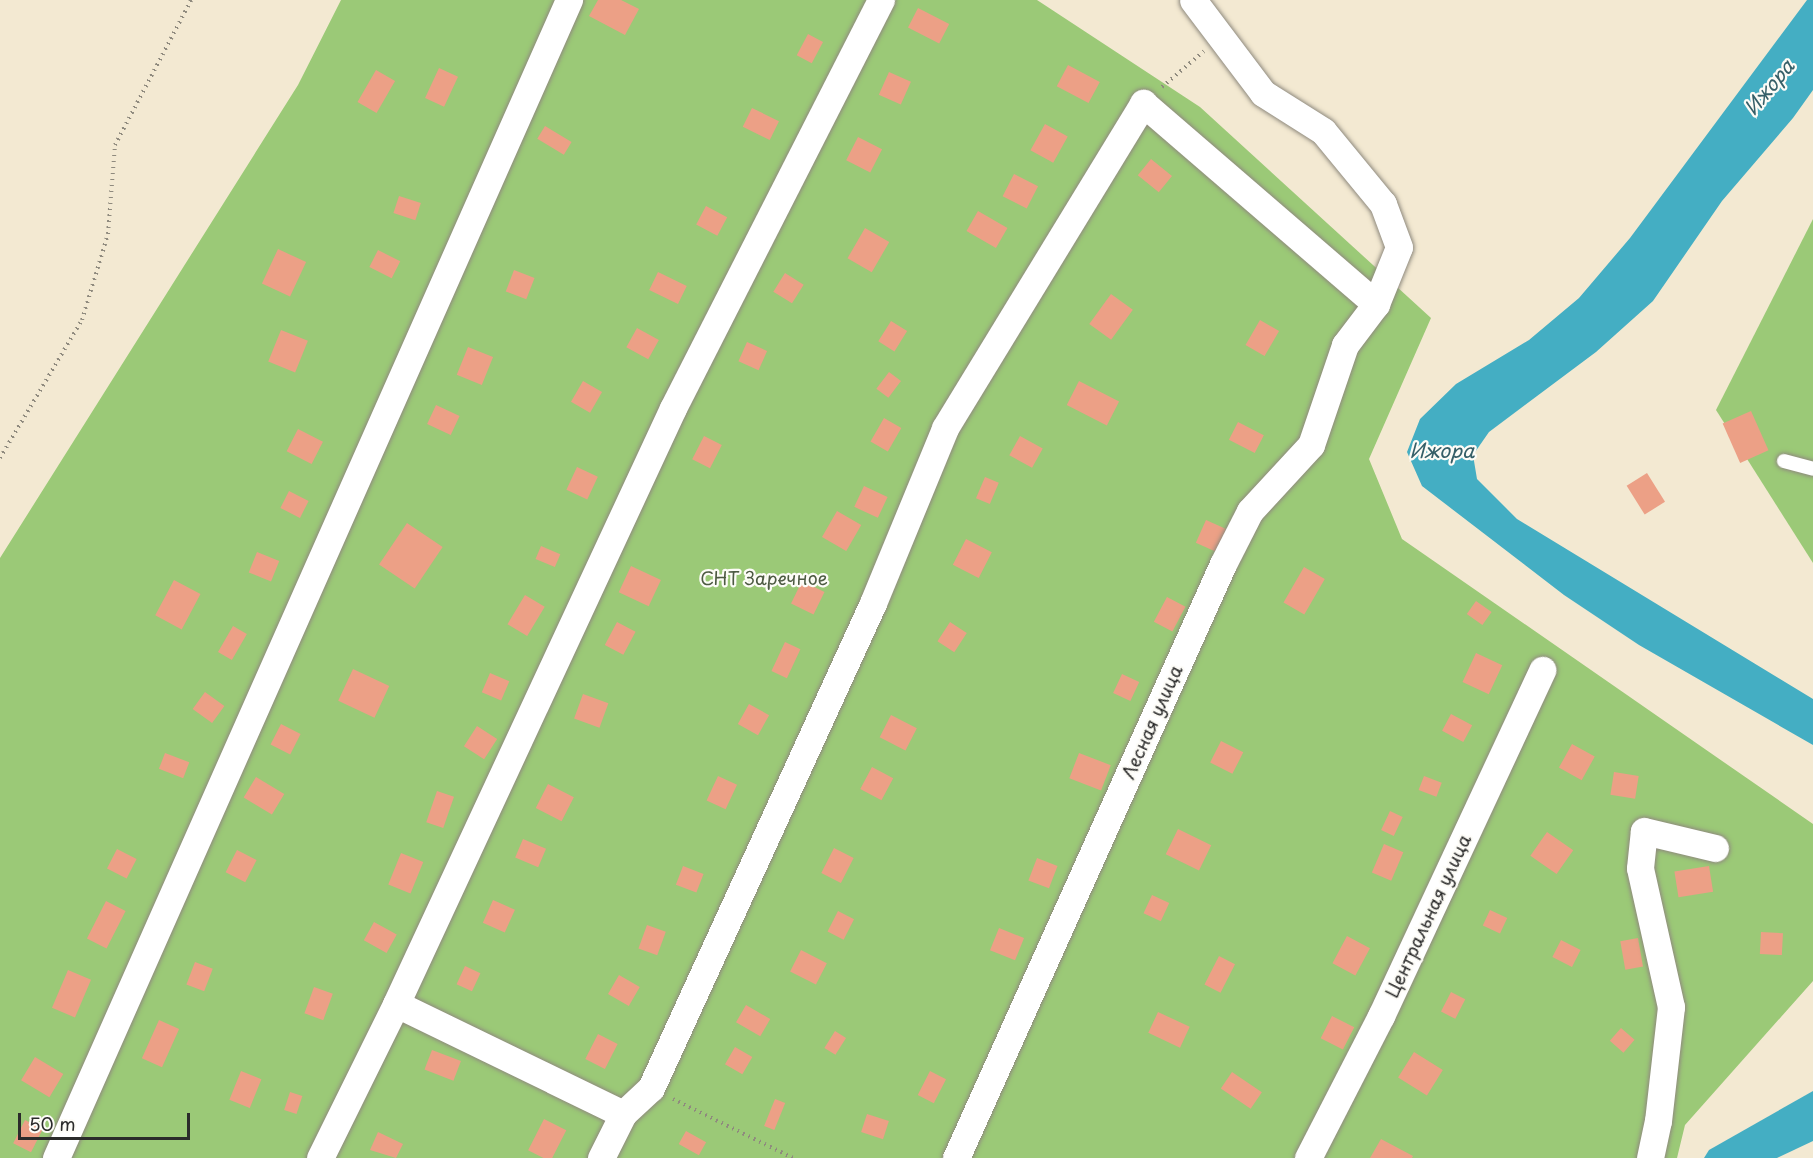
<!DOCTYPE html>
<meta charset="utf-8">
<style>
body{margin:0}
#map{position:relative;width:1813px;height:1158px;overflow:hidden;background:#f3e9d2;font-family:"Playpen Sans",sans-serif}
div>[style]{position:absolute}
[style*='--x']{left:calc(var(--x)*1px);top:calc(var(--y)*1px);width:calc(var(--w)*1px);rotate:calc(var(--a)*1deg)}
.green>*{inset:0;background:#9bc977}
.water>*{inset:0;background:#44aec3}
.building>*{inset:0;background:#eca086;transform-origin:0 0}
.path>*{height:4px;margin-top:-2px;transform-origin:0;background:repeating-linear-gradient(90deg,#8f8a7e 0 1.5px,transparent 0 6px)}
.roads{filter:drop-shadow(0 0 2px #8f8a7e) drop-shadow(0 0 2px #8f8a7e)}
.lane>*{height:14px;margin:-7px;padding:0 7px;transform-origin:7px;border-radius:7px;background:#fff}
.street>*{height:27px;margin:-13.5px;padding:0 13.5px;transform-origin:13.5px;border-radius:13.5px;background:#fff}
span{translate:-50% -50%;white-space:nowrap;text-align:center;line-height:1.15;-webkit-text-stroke:4.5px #fdfcf7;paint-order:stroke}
.park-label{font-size:18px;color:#4d5a42}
.street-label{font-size:18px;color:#2b2b2b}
.water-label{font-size:20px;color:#355f68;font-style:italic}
.scale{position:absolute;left:18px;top:1113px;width:172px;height:27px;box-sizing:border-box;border:3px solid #2b2b2b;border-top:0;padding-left:8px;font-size:18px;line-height:21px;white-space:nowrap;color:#2b2b2b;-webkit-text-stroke:4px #fdfcf7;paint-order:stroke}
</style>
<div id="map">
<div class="green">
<div style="clip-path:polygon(341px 0,1037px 0,1200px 107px,1431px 318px,1369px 459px,1402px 539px,1813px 824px,1813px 981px,1685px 1125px,1677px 1158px,0 1158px,0 558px,298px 85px)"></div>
<div style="clip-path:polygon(1813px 219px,1813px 563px,1716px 410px)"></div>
</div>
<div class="water">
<div style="clip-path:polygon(1807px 0,1813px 0,1813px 90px,1793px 118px,1722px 201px,1653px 301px,1596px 352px,1489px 432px,1473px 455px,1477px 479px,1517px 519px,1813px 699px,1813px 745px,1639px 645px,1564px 595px,1422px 486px,1407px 452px,1420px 419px,1456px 384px,1529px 340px,1579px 298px,1630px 238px)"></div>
<div style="clip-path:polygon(1813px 1091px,1813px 1141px,1777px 1158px,1704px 1158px,1709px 1150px)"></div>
</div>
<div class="building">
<div style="clip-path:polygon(598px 0,621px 0,639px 9px,625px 35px,589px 16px)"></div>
<div style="left:918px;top:8px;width:35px;height:22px;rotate:27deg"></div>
<div style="left:808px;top:34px;width:17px;height:24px;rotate:28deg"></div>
<div style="left:1068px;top:65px;width:36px;height:24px;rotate:28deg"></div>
<div style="left:439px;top:68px;width:21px;height:33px;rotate:25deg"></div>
<div style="left:376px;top:70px;width:22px;height:37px;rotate:30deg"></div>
<div style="left:889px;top:72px;width:24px;height:25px;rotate:24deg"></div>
<div style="left:752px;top:108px;width:30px;height:21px;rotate:26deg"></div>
<div style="left:1045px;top:124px;width:26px;height:30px;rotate:29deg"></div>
<div style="left:545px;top:126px;width:31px;height:15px;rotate:31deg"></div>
<div style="left:858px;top:137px;width:27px;height:26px;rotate:27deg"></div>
<div style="left:1151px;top:159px;width:27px;height:21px;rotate:39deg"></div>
<div style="left:1014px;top:174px;width:27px;height:25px;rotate:27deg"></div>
<div style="left:399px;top:196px;width:23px;height:18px;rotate:18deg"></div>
<div style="left:706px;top:206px;width:24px;height:21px;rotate:28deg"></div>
<div style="left:978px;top:211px;width:34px;height:23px;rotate:30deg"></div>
<div style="left:865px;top:228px;width:28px;height:35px;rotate:30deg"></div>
<div style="left:278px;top:249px;width:31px;height:38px;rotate:25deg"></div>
<div style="left:378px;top:250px;width:25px;height:19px;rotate:27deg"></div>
<div style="left:514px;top:270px;width:22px;height:23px;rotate:21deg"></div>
<div style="left:658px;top:272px;width:32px;height:20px;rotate:26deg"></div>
<div style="left:785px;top:273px;width:22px;height:22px;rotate:32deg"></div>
<div style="left:1111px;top:294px;width:27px;height:37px;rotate:36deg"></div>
<div style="left:1260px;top:320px;width:22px;height:29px;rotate:30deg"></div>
<div style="left:891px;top:321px;width:19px;height:24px;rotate:32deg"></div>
<div style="left:637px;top:328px;width:25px;height:22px;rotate:29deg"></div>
<div style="left:281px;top:330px;width:29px;height:34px;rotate:22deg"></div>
<div style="left:747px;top:342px;width:22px;height:21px;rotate:24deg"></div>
<div style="left:468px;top:347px;width:27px;height:30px;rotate:22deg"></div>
<div style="left:889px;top:372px;width:15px;height:21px;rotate:37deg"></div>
<div style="left:583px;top:381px;width:22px;height:24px;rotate:30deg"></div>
<div style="left:1079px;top:381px;width:45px;height:27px;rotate:27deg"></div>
<div style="left:436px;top:405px;width:26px;height:21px;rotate:25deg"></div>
<div style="left:1751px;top:411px;width:43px;height:31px;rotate:66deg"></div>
<div style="left:884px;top:418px;width:20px;height:27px;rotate:30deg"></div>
<div style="left:1238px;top:422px;width:29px;height:20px;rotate:27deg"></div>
<div style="left:298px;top:429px;width:28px;height:25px;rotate:27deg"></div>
<div style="left:704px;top:436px;width:20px;height:26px;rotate:27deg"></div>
<div style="left:1020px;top:436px;width:26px;height:22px;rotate:29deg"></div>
<div style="left:577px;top:467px;width:23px;height:25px;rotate:25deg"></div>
<div style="left:1647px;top:473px;width:34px;height:24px;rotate:58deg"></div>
<div style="left:985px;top:477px;width:15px;height:23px;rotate:23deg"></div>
<div style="left:864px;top:486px;width:26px;height:23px;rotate:25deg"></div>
<div style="left:289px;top:491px;width:22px;height:19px;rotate:27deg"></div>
<div style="left:837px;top:511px;width:28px;height:30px;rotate:30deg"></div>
<div style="left:1206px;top:520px;width:22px;height:25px;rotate:24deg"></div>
<div style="left:407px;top:523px;width:43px;height:50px;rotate:34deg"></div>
<div style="left:966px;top:539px;width:29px;height:29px;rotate:27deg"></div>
<div style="left:541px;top:546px;width:21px;height:14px;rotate:23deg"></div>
<div style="left:257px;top:552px;width:24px;height:22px;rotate:22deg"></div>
<div style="left:631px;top:566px;width:33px;height:29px;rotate:25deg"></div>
<div style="left:1304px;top:567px;width:24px;height:41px;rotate:30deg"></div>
<div style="left:174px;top:580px;width:30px;height:40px;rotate:28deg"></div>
<div style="left:802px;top:581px;width:25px;height:25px;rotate:26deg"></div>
<div style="left:525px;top:595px;width:23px;height:34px;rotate:31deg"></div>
<div style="left:1167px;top:597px;width:21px;height:28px;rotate:28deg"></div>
<div style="left:1476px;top:601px;width:19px;height:16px;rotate:35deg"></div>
<div style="left:617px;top:622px;width:21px;height:26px;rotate:28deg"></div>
<div style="left:950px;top:622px;width:20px;height:23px;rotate:33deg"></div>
<div style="left:233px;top:626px;width:16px;height:30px;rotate:30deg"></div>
<div style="left:785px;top:642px;width:17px;height:32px;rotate:25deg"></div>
<div style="left:1476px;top:653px;width:29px;height:32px;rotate:25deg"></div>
<div style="left:353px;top:669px;width:40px;height:35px;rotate:25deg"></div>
<div style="left:490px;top:673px;width:21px;height:21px;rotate:23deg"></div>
<div style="left:1122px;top:674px;width:19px;height:21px;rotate:25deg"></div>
<div style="left:205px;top:692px;width:24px;height:21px;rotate:36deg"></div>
<div style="left:583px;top:694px;width:27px;height:26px;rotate:20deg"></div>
<div style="left:749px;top:704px;width:23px;height:23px;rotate:29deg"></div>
<div style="left:1451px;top:714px;width:24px;height:19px;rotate:28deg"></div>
<div style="left:891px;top:715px;width:29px;height:25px;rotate:27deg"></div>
<div style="left:281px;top:724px;width:22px;height:23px;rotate:27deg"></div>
<div style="left:477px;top:726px;width:24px;height:24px;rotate:33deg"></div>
<div style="left:1221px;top:741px;width:25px;height:24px;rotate:27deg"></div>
<div style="left:1572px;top:744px;width:26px;height:27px;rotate:29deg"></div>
<div style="left:165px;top:753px;width:26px;height:17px;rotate:21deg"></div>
<div style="left:1079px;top:753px;width:34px;height:27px;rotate:21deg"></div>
<div style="left:872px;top:767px;width:24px;height:25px;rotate:28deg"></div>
<div style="left:1614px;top:772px;width:25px;height:23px;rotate:9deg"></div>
<div style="left:718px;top:776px;width:21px;height:27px;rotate:25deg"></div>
<div style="left:1424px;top:776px;width:19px;height:15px;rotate:21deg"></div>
<div style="left:256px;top:777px;width:33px;height:24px;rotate:31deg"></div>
<div style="left:548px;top:784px;width:29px;height:27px;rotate:27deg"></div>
<div style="left:437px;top:791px;width:18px;height:33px;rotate:19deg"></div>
<div style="left:1390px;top:811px;width:14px;height:21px;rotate:25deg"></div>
<div style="left:1178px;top:829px;width:37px;height:28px;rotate:26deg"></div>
<div style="left:1547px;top:832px;width:32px;height:29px;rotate:35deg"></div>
<div style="left:523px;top:839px;width:25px;height:20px;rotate:23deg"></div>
<div style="left:1384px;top:844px;width:21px;height:31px;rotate:23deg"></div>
<div style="left:834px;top:848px;width:22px;height:28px;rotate:27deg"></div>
<div style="left:117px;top:849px;width:22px;height:22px;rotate:27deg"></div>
<div style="left:237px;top:850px;width:22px;height:25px;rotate:27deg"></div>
<div style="left:401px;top:853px;width:24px;height:34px;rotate:22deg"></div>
<div style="left:1037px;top:858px;width:22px;height:24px;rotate:21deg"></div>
<div style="left:683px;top:866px;width:22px;height:20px;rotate:21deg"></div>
<div style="left:1709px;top:866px;width:26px;height:35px;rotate:81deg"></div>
<div style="left:1152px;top:895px;width:19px;height:20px;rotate:25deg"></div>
<div style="left:493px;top:900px;width:24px;height:25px;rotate:24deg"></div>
<div style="left:106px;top:901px;width:22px;height:42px;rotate:27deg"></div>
<div style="left:1490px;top:910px;width:19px;height:17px;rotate:25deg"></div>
<div style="left:838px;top:911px;width:18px;height:23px;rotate:27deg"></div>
<div style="left:374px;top:922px;width:26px;height:21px;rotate:29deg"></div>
<div style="left:647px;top:925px;width:20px;height:25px;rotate:20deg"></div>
<div style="left:999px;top:928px;width:27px;height:24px;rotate:22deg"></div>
<div style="left:1761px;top:932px;width:22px;height:22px;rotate:3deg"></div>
<div style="left:1347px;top:936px;width:26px;height:31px;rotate:28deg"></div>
<div style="left:1638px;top:938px;width:29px;height:18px;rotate:80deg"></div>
<div style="left:1561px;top:940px;width:22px;height:19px;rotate:27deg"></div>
<div style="left:801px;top:950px;width:29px;height:24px;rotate:27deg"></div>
<div style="left:1219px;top:956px;width:18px;height:32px;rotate:27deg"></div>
<div style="left:195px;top:962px;width:19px;height:24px;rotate:21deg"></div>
<div style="left:465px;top:966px;width:17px;height:20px;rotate:25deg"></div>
<div style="left:68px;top:970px;width:25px;height:41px;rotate:23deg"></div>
<div style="left:619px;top:975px;width:24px;height:22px;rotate:30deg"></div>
<div style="left:314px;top:987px;width:20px;height:28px;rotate:20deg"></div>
<div style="left:1451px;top:992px;width:16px;height:22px;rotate:27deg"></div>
<div style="left:746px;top:1005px;width:28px;height:20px;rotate:30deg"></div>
<div style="left:1158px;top:1012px;width:35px;height:23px;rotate:25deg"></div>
<div style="left:1332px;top:1016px;width:25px;height:25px;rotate:27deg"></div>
<div style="left:159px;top:1020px;width:22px;height:42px;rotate:24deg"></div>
<div style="left:1621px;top:1028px;width:18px;height:17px;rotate:41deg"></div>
<div style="left:835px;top:1031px;width:13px;height:20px;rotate:32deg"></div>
<div style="left:598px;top:1034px;width:22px;height:28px;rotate:27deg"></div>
<div style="left:735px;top:1047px;width:20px;height:20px;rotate:30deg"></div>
<div style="left:432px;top:1050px;width:31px;height:21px;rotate:21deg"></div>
<div style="left:1414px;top:1052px;width:34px;height:30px;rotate:32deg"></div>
<div style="left:35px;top:1057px;width:33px;height:27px;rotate:31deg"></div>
<div style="left:241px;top:1071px;width:22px;height:31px;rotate:22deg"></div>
<div style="left:930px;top:1071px;width:18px;height:27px;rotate:27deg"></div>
<div style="left:1232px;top:1072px;width:36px;height:20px;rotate:34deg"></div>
<div style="left:290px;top:1092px;width:13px;height:19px;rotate:18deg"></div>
<div style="left:775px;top:1099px;width:11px;height:29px;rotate:22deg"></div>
<div style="left:867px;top:1114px;width:23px;height:19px;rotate:18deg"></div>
<div style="left:544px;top:1119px;width:25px;height:35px;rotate:27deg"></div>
<div style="left:25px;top:1120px;width:20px;height:26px;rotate:27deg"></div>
<div style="left:686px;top:1131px;width:23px;height:15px;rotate:29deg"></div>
<div style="clip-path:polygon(378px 1132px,403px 1144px,396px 1158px,370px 1150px)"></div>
<div style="clip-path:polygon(1381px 1139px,1413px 1156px,1412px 1158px,1370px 1158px)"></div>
</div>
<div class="path">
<div style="--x:1162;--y:87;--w:55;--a:-40.6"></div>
<div style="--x:0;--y:458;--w:161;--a:-59.3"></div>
<div style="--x:82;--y:320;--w:90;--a:-73.2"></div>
<div style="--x:108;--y:234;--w:89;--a:-85.5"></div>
<div style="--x:115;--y:145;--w:164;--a:-62.3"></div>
<div style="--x:673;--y:1099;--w:134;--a:26.2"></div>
</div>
<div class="roads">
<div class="lane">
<div style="--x:1784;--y:461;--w:30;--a:15"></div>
</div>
<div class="street">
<div style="--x:623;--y:1114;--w:252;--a:-154.1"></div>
<div style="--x:396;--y:1004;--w:657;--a:-65.07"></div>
<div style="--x:673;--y:408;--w:458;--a:-63"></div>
<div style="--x:56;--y:1158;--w:1267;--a:-66.11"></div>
<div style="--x:320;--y:1158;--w:172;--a:-63.7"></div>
<div style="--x:601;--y:1158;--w:49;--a:-63.4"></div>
<div style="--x:623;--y:1114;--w:38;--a:-43"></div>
<div style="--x:651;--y:1088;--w:533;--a:-65.4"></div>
<div style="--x:873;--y:603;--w:189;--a:-67.6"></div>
<div style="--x:945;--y:428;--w:381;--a:-58.6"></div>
<div style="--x:1143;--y:103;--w:308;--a:40.8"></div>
<div style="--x:956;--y:1158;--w:651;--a:-65.8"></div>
<div style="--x:1223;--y:564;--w:59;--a:-63"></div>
<div style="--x:1250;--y:511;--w:90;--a:-47.3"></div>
<div style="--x:1311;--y:445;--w:106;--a:-71.2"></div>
<div style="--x:1345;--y:345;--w:51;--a:-52.9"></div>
<div style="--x:1376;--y:304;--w:61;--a:-68"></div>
<div style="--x:1399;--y:247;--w:46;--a:-110.4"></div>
<div style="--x:1383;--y:204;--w:94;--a:-129.4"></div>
<div style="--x:1323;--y:131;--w:71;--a:-147.7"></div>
<div style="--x:1263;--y:93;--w:116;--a:-127"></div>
<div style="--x:1308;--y:1158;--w:160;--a:-62.8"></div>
<div style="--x:1381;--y:1016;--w:382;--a:-65"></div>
<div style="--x:1650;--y:1158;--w:38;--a:-78"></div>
<div style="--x:1658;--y:1121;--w:115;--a:-83.5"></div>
<div style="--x:1671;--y:1007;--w:142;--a:-102.6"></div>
<div style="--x:1640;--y:868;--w:37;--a:-84"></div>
<div style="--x:1644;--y:831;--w:73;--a:13.5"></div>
</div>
</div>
<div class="park-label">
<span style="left:764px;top:578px">СНТ Заречное</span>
</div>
<div class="street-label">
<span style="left:1152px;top:722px;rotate:-66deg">Лесная улица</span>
<span style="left:1428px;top:916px;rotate:-65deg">Центральная улица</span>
</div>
<div class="water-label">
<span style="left:1769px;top:87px;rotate:-50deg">Ижора</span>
<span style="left:1442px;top:450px">Ижора</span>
</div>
<div class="scale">50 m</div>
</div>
